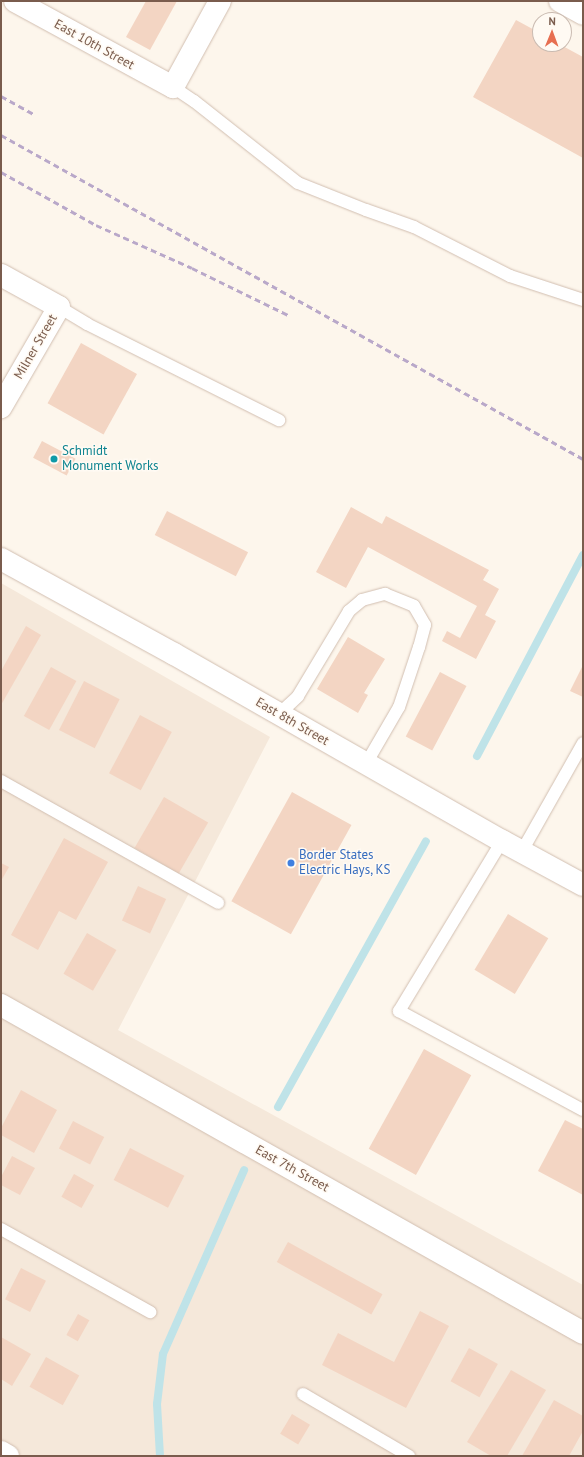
<!DOCTYPE html>
<style>
body{margin:0}
#map{position:relative;width:584px;height:1457px;overflow:hidden;background:#fdf6ec;font-family:"PT Sans",sans-serif}
div>[style]{position:absolute}
[style*='--x']{left:calc(var(--x)*1px);top:calc(var(--y)*1px);width:calc(var(--w)*1px);rotate:calc(var(--a)*1deg)}
.residential>*{inset:0;background:#f5e8da}
.stream>*{height:8px;margin:-4px;padding:0 4px;transform-origin:4px;border-radius:4px;background:#bfe3e8}
.building>*{inset:0;background:#f3d5c3;transform-origin:0 0}
.roads{filter:drop-shadow(0 0 1px #d1beb0) drop-shadow(0 0 1px #d1beb0)}
.lane>*{height:12px;margin:-6px;padding:0 6px;transform-origin:6px;border-radius:6px;background:#fff}
.street>*{height:22px;margin:-11px;padding:0 11px;transform-origin:11px;border-radius:11px;background:#fff}
.secondary>*{height:22px;margin:-11px;padding:0 11px;transform-origin:11px;border-radius:11px;background:#fff}
.rail>*{height:3px;margin-top:-1.5px;transform-origin:0;background:repeating-linear-gradient(90deg,#b9a8c9 0 6px,transparent 0 10px)}
.dots>*{width:11px;height:11px;translate:-50% -50%;box-sizing:border-box;border:2px solid #fffaf3;border-radius:50%}
span{translate:-50% -50%;white-space:nowrap;text-align:center;line-height:1.15;-webkit-text-stroke:3px #fffaf3;paint-order:stroke}
.street-label{font-size:13px;color:#7a5c4d}
.culture-label{font-size:13px;color:#0d838f}
.left{translate:0 -50%;text-align:left}
.shop-label{font-size:13px;color:#366cbe}
.frame{position:absolute;inset:0;border:2px solid #7a5c4d;pointer-events:none}
.north{position:absolute;left:532px;top:12px;width:40px;height:40px;box-sizing:border-box;background:#fffaf3;border:1px solid #cabbb1;border-radius:50%;rotate:1deg;font-size:11px;font-weight:700;line-height:16px;text-align:center;color:#7a5c4d}
.north::after{content:'';display:block;margin:auto;width:14px;height:18px;background:#e76f51;clip-path:polygon(50% 0,100% 100%,50% 72%,0 100%)}
</style>
<div id="map">
<div class="residential">
<div style="clip-path:polygon(1px 583px,270px 737px,118px 1030px,583px 1285px,583px 1456px,1px 1456px)"></div>
</div>
<div class="stream">
<div style="--x:477;--y:756;--w:227;--a:-62.2"></div>
<div style="--x:278;--y:1107;--w:304;--a:-60.9"></div>
<div style="--x:160;--y:1456;--w:52;--a:-93.3"></div>
<div style="--x:157;--y:1404;--w:50;--a:-83.2"></div>
<div style="--x:163;--y:1354;--w:201;--a:-66.2"></div>
</div>
<div class="building">
<div style="clip-path:polygon(146px 1px,177px 1px,150px 50px,126px 37px)"></div>
<div style="clip-path:polygon(516px 20px,540px 33px,540px 44px,559px 44px,583px 57px,583px 158px,473px 97px)"></div>
<div style="left:81px;top:343px;width:64px;height:69px;rotate:29deg"></div>
<div style="left:42px;top:441px;width:38px;height:19px;rotate:28deg"></div>
<div style="clip-path:polygon(351px 507px,382px 524px,386px 516px,489px 570px,483px 580px,499px 589px,485px 615px,496px 621px,476px 659px,442px 641px,447px 631px,460px 638px,477px 606px,368px 547px,346px 588px,316px 572px)"></div>
<div style="left:167px;top:511px;width:91px;height:27px;rotate:27deg"></div>
<div style="clip-path:polygon(26px 626px,41px 635px,1px 705px,1px 671px)"></div>
<div style="clip-path:polygon(348px 637px,385px 659px,364px 693px,368px 695px,358px 713px,317px 689px)"></div>
<div style="clip-path:polygon(583px 665px,583px 697px,570px 691px)"></div>
<div style="left:51px;top:667px;width:29px;height:56px;rotate:29deg"></div>
<div style="left:440px;top:672px;width:30px;height:73px;rotate:28deg"></div>
<div style="left:84px;top:681px;width:40px;height:55px;rotate:27deg"></div>
<div style="left:140px;top:715px;width:36px;height:66px;rotate:28deg"></div>
<div style="left:292px;top:792px;width:68px;height:125px;rotate:29deg"></div>
<div style="left:164px;top:797px;width:51px;height:59px;rotate:30deg"></div>
<div style="clip-path:polygon(64px 838px,108px 862px,76px 920px,59px 911px,38px 950px,11px 935px)"></div>
<div style="clip-path:polygon(1px 863px,9px 867px,1px 881px)"></div>
<div style="left:138px;top:886px;width:31px;height:38px;rotate:25deg"></div>
<div style="left:508px;top:914px;width:47px;height:65px;rotate:31deg"></div>
<div style="left:87px;top:933px;width:34px;height:47px;rotate:30deg"></div>
<div style="left:424px;top:1049px;width:54px;height:114px;rotate:29deg"></div>
<div style="clip-path:polygon(21px 1090px,57px 1110px,34px 1153px,1px 1135px,1px 1128px)"></div>
<div style="clip-path:polygon(565px 1120px,583px 1129px,583px 1195px,538px 1171px)"></div>
<div style="left:73px;top:1121px;width:35px;height:31px;rotate:27deg"></div>
<div style="left:130px;top:1148px;width:61px;height:36px;rotate:27deg"></div>
<div style="clip-path:polygon(12px 1156px,35px 1168px,20px 1195px,1px 1185px,1px 1177px)"></div>
<div style="left:74px;top:1174px;width:23px;height:26px;rotate:29deg"></div>
<div style="left:288px;top:1242px;width:108px;height:23px;rotate:29deg"></div>
<div style="left:21px;top:1268px;width:28px;height:35px;rotate:27deg"></div>
<div style="clip-path:polygon(420px 1311px,449px 1326px,406px 1408px,322px 1365px,338px 1333px,394px 1362px)"></div>
<div style="left:78px;top:1314px;width:13px;height:24px;rotate:29deg"></div>
<div style="clip-path:polygon(1px 1337px,31px 1354px,12px 1386px,1px 1379px)"></div>
<div style="left:469px;top:1348px;width:33px;height:38px;rotate:29deg"></div>
<div style="left:46px;top:1357px;width:38px;height:34px;rotate:29deg"></div>
<div style="clip-path:polygon(511px 1370px,546px 1390px,507px 1456px,491px 1456px,467px 1442px)"></div>
<div style="clip-path:polygon(554px 1400px,583px 1416px,583px 1431px,569px 1456px,522px 1456px)"></div>
<div style="left:292px;top:1414px;width:21px;height:23px;rotate:31deg"></div>
</div>
<div class="roads">
<div class="lane">
<div style="--x:173;--y:87;--w:25;--a:34"></div>
<div style="--x:194;--y:101;--w:132;--a:38.3"></div>
<div style="--x:298;--y:183;--w:73;--a:21.7"></div>
<div style="--x:366;--y:210;--w:51;--a:19.5"></div>
<div style="--x:414;--y:227;--w:108;--a:27"></div>
<div style="--x:510;--y:276;--w:77;--a:18.2"></div>
<div style="--x:59;--y:307;--w:33;--a:31"></div>
<div style="--x:87;--y:324;--w:215;--a:26.6"></div>
<div style="--x:279;--y:714;--w:26;--a:-43"></div>
<div style="--x:298;--y:696;--w:99;--a:-59"></div>
<div style="--x:349;--y:611;--w:17;--a:-40"></div>
<div style="--x:362;--y:600;--w:24;--a:-15"></div>
<div style="--x:385;--y:594;--w:31;--a:22"></div>
<div style="--x:414;--y:606;--w:22;--a:60"></div>
<div style="--x:425;--y:625;--w:23;--a:105"></div>
<div style="--x:419;--y:647;--w:63;--a:108.4"></div>
<div style="--x:399;--y:707;--w:66;--a:120.1"></div>
<div style="--x:1;--y:781;--w:249;--a:29.3"></div>
<div style="--x:502;--y:841;--w:199;--a:121.2"></div>
<div style="--x:399;--y:1011;--w:209;--a:28.3"></div>
<div style="--x:522;--y:851;--w:124;--a:-60.5"></div>
<div style="--x:1;--y:1229;--w:171;--a:29.1"></div>
<div style="--x:303;--y:1394;--w:123;--a:30.3"></div>
</div>
<div class="street">
<div style="--x:15;--y:1;--w:180;--a:28.6"></div>
<div style="--x:173;--y:87;--w:98;--a:-61.3"></div>
<div style="--x:560;--y:1;--w:26;--a:29"></div>
<div style="--x:1;--y:275;--w:66;--a:28.9"></div>
<div style="--x:59;--y:307;--w:116;--a:120.1"></div>
<div style="--x:1;--y:1005;--w:668;--a:29.4"></div>
<div style="--x:1;--y:1452;--w:8;--a:30"></div>
</div>
<div class="secondary">
<div style="--x:1;--y:559;--w:197;--a:28.8"></div>
<div style="--x:174;--y:654;--w:378;--a:29.7"></div>
<div style="--x:502;--y:841;--w:92;--a:28.5"></div>
</div>
</div>
<div class="rail">
<div style="--x:1;--y:96;--w:39;--a:29"></div>
<div style="--x:1;--y:135;--w:666;--a:29.1"></div>
<div style="--x:1;--y:172;--w:109;--a:29.2"></div>
<div style="--x:96;--y:225;--w:105;--a:24.1"></div>
<div style="--x:192;--y:268;--w:109;--a:26.1"></div>
</div>
<div class="dots">
<div style="left:54px;top:459px;background:#0f9aa8"></div>
<div style="left:291px;top:863px;background:#3f7fe0"></div>
</div>
<div class="street-label">
<span style="left:94px;top:45px;rotate:29deg">East 10th Street</span>
<span style="left:36px;top:347px;rotate:-60deg">Milner Street</span>
<span style="left:292px;top:722px;rotate:30deg">East 8th Street</span>
<span style="left:292px;top:1169px;rotate:29deg">East 7th Street</span>
</div>
<div class="culture-label">
<span class="left" style="left:62px;top:459px">Schmidt<br>Monument Works</span>
</div>
<div class="shop-label">
<span class="left" style="left:299px;top:863px">Border States<br>Electric Hays, KS</span>
</div>
<div class="frame"></div>
<div class="north">N</div>
</div>
